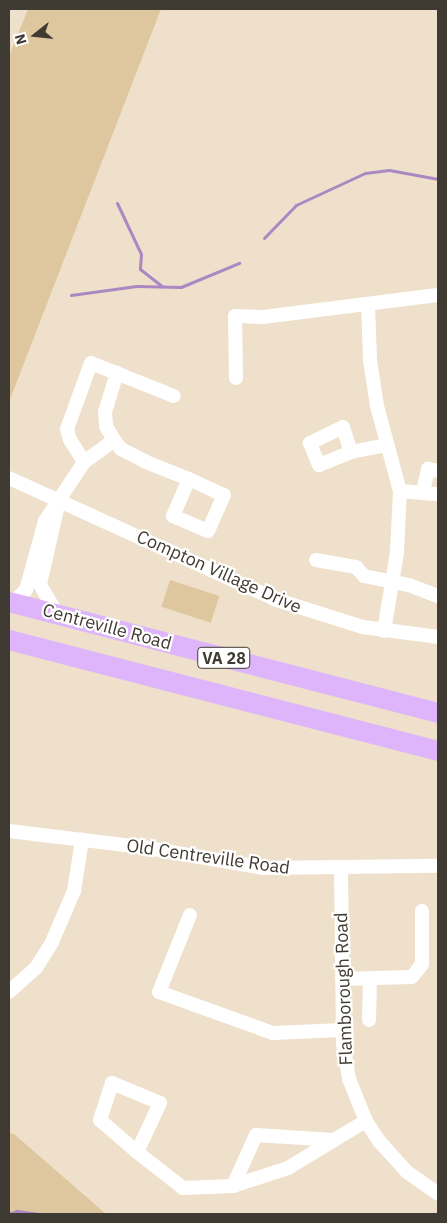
<!DOCTYPE html>
<style>
body{margin:0}
#map{position:relative;width:447px;height:1223px;overflow:hidden;background:#eee0ca;font-family:"IBM Plex Sans",sans-serif}
div>[style]{position:absolute}
[style*='--x']{left:calc(var(--x)*1px);top:calc(var(--y)*1px);width:calc(var(--w)*1px);rotate:calc(var(--a)*1deg)}
.green>*{inset:0;background:#dec79f;transform-origin:0 0}
.stream>*{height:3px;margin:-1.5px;padding:0 1.5px;transform-origin:1.5px;border-radius:1.5px;background:#ac88c3}
.minor>*{height:14px;margin:-7px;padding:0 7px;transform-origin:7px;border-radius:7px;background:#fff}
.highway>*{height:20px;margin:-10px;padding:0 10px;transform-origin:10px;border-radius:10px;background:#deb4fa}
span{translate:-50% -50%;white-space:nowrap;text-align:center;line-height:1.15;-webkit-text-stroke:4.5px #fff;paint-order:stroke}
.shield-label span{padding:1px 4px;background:#fff;border:1px solid;border-radius:4px;-webkit-text-stroke-width:0}
.shield-label{font-size:16px;color:#403b32;font-weight:700}
.street-label{font-size:18px;color:#403b32}
.frame{position:absolute;inset:0;border:10px solid #403b32;pointer-events:none}
.north{position:absolute;left:10px;top:10px;width:50px;height:50px;-webkit-text-stroke:4px #fff;paint-order:stroke;rotate:254deg;font-size:14px;font-weight:700;line-height:20px;text-align:center;color:#403b32}
.north::after{content:'';display:block;margin:auto;width:18px;height:22px;background:#403b32;clip-path:polygon(50% 0,100% 100%,50% 72%,0 100%)}
</style>
<div id="map">
<div class="green">
<div style="clip-path:polygon(28px 9px,161px 9px,9px 402px,9px 56px)"></div>
<div style="left:170px;top:580px;width:52px;height:28px;rotate:18deg"></div>
<div style="clip-path:polygon(9px 1133px,14px 1134px,106px 1214px,9px 1214px)"></div>
</div>
<div class="stream">
<div style="--x:117;--y:203;--w:56;--a:64.8"></div>
<div style="--x:141;--y:254;--w:15;--a:94"></div>
<div style="--x:140;--y:269;--w:28;--a:38"></div>
<div style="--x:264;--y:238;--w:46;--a:-45.9"></div>
<div style="--x:296;--y:205;--w:76;--a:-24.9"></div>
<div style="--x:365;--y:173;--w:24;--a:-7"></div>
<div style="--x:389;--y:170;--w:50;--a:10.4"></div>
<div style="--x:71;--y:295;--w:66;--a:-7.9"></div>
<div style="--x:136;--y:286;--w:45;--a:1.3"></div>
<div style="--x:181;--y:287;--w:63;--a:-22.5"></div>
<div style="--x:9;--y:1214;--w:9;--a:-21"></div>
<div style="--x:17;--y:1211;--w:22;--a:8"></div>
</div>
<div class="minor">
<div style="--x:368;--y:305;--w:55;--a:87.9"></div>
<div style="--x:370;--y:360;--w:47;--a:81.3"></div>
<div style="--x:377;--y:406;--w:88;--a:74.9"></div>
<div style="--x:400;--y:491;--w:62;--a:92.8"></div>
<div style="--x:397;--y:553;--w:79;--a:99.5"></div>
<div style="--x:236;--y:378;--w:62;--a:-90.9"></div>
<div style="--x:235;--y:316;--w:28;--a:2"></div>
<div style="--x:263;--y:317;--w:176;--a:-7.2"></div>
<div style="--x:114;--y:440;--w:16;--a:-120"></div>
<div style="--x:106;--y:426;--w:14;--a:-94"></div>
<div style="--x:105;--y:412;--w:41;--a:-72.9"></div>
<div style="--x:351;--y:452;--w:26;--a:-108"></div>
<div style="--x:343;--y:427;--w:37;--a:154"></div>
<div style="--x:310;--y:443;--w:24;--a:68"></div>
<div style="--x:319;--y:465;--w:35;--a:-22"></div>
<div style="--x:351;--y:452;--w:37;--a:-11"></div>
<div style="--x:84;--y:462;--w:37;--a:-36"></div>
<div style="--x:114;--y:440;--w:11;--a:52"></div>
<div style="--x:121;--y:449;--w:28;--a:27"></div>
<div style="--x:146;--y:462;--w:46;--a:21.6"></div>
<div style="--x:9;--y:478;--w:291;--a:24.5"></div>
<div style="--x:274;--y:599;--w:93;--a:17.5"></div>
<div style="--x:363;--y:627;--w:76;--a:7.6"></div>
<div style="--x:189;--y:479;--w:38;--a:25"></div>
<div style="--x:224;--y:495;--w:39;--a:114"></div>
<div style="--x:208;--y:531;--w:38;--a:-157"></div>
<div style="--x:173;--y:516;--w:40;--a:-66.6"></div>
<div style="--x:400;--y:491;--w:38;--a:5"></div>
<div style="--x:423;--y:491;--w:23;--a:-77"></div>
<div style="--x:428;--y:469;--w:10;--a:11"></div>
<div style="--x:316;--y:560;--w:41;--a:9.9"></div>
<div style="--x:356;--y:567;--w:12;--a:48"></div>
<div style="--x:364;--y:576;--w:46;--a:11.3"></div>
<div style="--x:409;--y:585;--w:31;--a:21"></div>
<div style="--x:12;--y:603;--w:19;--a:-43"></div>
<div style="--x:26;--y:590;--w:72;--a:-74.6"></div>
<div style="--x:45;--y:521;--w:71;--a:-56.5"></div>
<div style="--x:84;--y:462;--w:26;--a:-122"></div>
<div style="--x:70;--y:440;--w:11;--a:-105"></div>
<div style="--x:67;--y:429;--w:70;--a:-70"></div>
<div style="--x:91;--y:363;--w:89;--a:21.7"></div>
<div style="--x:57;--y:614;--w:34;--a:-120"></div>
<div style="--x:40;--y:584;--w:81;--a:-77.2"></div>
<div style="--x:9;--y:831;--w:134;--a:6.9"></div>
<div style="--x:142;--y:847;--w:123;--a:9.8"></div>
<div style="--x:263;--y:868;--w:175;--a:-0.7"></div>
<div style="--x:341;--y:869;--w:175;--a:89.3"></div>
<div style="--x:343;--y:1044;--w:36;--a:80"></div>
<div style="--x:349;--y:1079;--w:45;--a:68"></div>
<div style="--x:366;--y:1121;--w:24;--a:57"></div>
<div style="--x:379;--y:1141;--w:42;--a:47.9"></div>
<div style="--x:407;--y:1172;--w:38;--a:35"></div>
<div style="--x:190;--y:915;--w:83;--a:111.9"></div>
<div style="--x:159;--y:992;--w:121;--a:19.8"></div>
<div style="--x:273;--y:1033;--w:69;--a:-2.5"></div>
<div style="--x:342;--y:979;--w:70;--a:-1.6"></div>
<div style="--x:412;--y:977;--w:16;--a:-52"></div>
<div style="--x:422;--y:964;--w:53;--a:-90"></div>
<div style="--x:9;--y:992;--w:36;--a:-42"></div>
<div style="--x:36;--y:968;--w:31;--a:-58"></div>
<div style="--x:52;--y:942;--w:56;--a:-66.7"></div>
<div style="--x:74;--y:891;--w:52;--a:-81.1"></div>
<div style="--x:369;--y:1020;--w:42;--a:-88.6"></div>
<div style="--x:112;--y:1083;--w:52;--a:22.6"></div>
<div style="--x:160;--y:1103;--w:54;--a:115.1"></div>
<div style="--x:137;--y:1152;--w:49;--a:-139.1"></div>
<div style="--x:100;--y:1120;--w:39;--a:-72"></div>
<div style="--x:137;--y:1152;--w:58;--a:38"></div>
<div style="--x:183;--y:1188;--w:50;--a:-2.3"></div>
<div style="--x:233;--y:1186;--w:58;--a:-18.1"></div>
<div style="--x:288;--y:1168;--w:54;--a:-31.3"></div>
<div style="--x:233;--y:1186;--w:56;--a:-65.7"></div>
<div style="--x:256;--y:1135;--w:78;--a:3.7"></div>
<div style="--x:334;--y:1140;--w:37;--a:-31"></div>
</div>
<div class="highway">
<div style="--x:9;--y:602;--w:443;--a:14.5"></div>
<div style="--x:9;--y:640;--w:443;--a:14.5"></div>
</div>
<div class="shield-label">
<span style="left:224px;top:658px">VA 28</span>
</div>
<div class="street-label">
<span style="left:219px;top:572px;rotate:24deg">Compton Village Drive</span>
<span style="left:107px;top:627px;rotate:15deg">Centreville Road</span>
<span style="left:208px;top:857px;rotate:8deg">Old Centreville Road</span>
<span style="left:344px;top:989px;rotate:-92deg">Flamborough Road</span>
</div>
<div class="frame"></div>
<div class="north">N</div>
</div>
